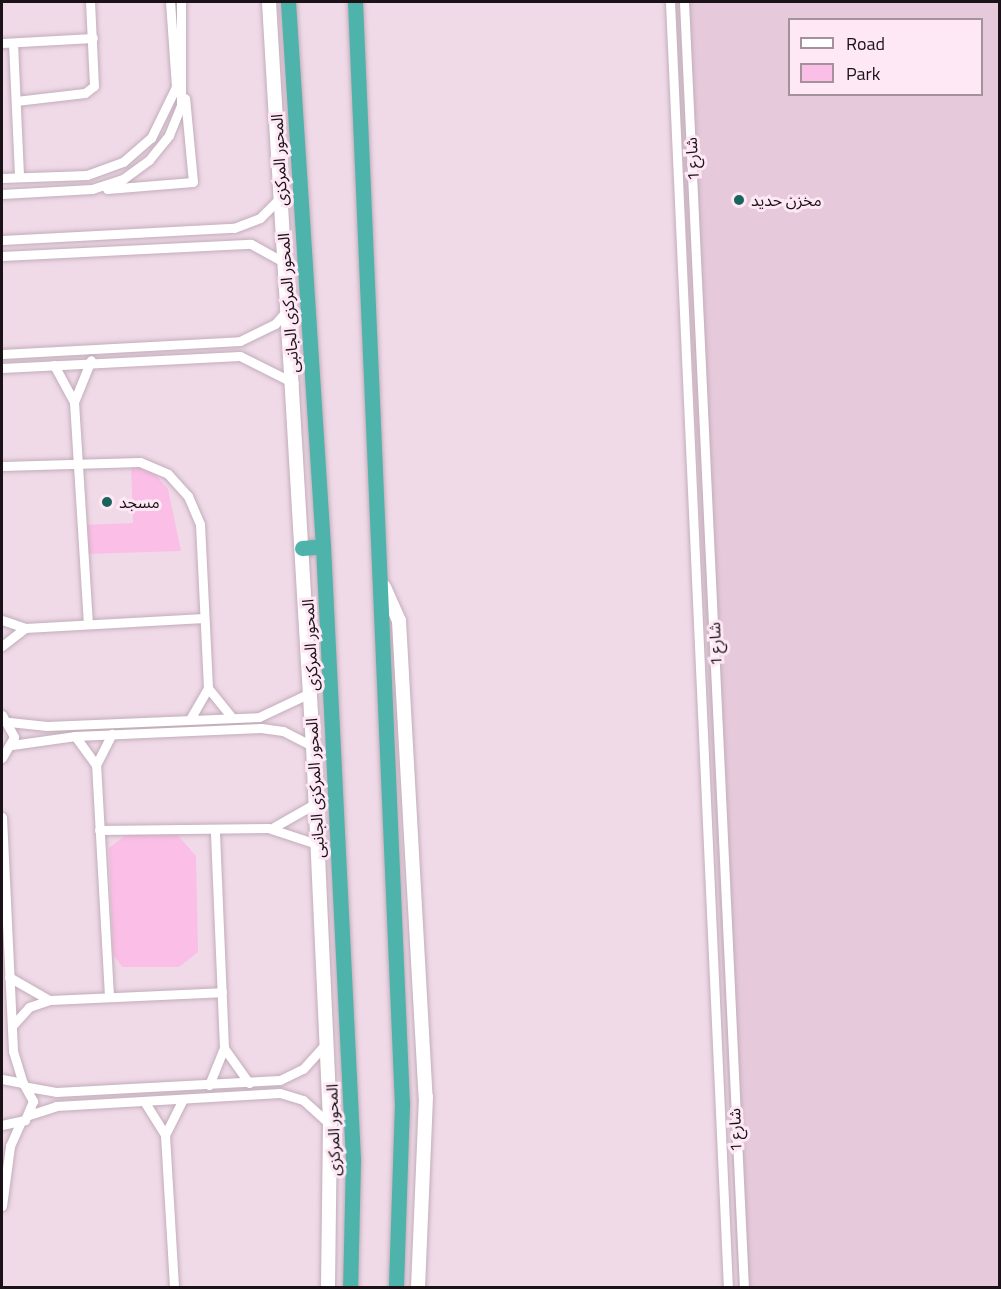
<!DOCTYPE html>
<meta charset="utf-8">
<style>
body{margin:0}
#map{position:relative;width:1001px;height:1289px;overflow:hidden;background:#f0dae8;font-family:"Titillium Web","Noto Sans Arabic",sans-serif}
div>[style]{position:absolute}
[style*='--x']{left:calc(var(--x)*1px);top:calc(var(--y)*1px);width:calc(var(--w)*1px);rotate:calc(var(--a)*1deg)}
.built>*{inset:0;background:#e6cadb}
.green>*{inset:0;background:#fbbee6}
.roads{filter:drop-shadow(0 0 2px #c2adba) drop-shadow(0 0 2px #c2adba)}
.minor>*{height:9px;margin:-4.5px;padding:0 4.5px;transform-origin:4.5px;border-radius:4.5px;background:#fff}
.secondary>*{height:14px;margin:-7px;padding:0 7px;transform-origin:7px;border-radius:7px;background:#fff}
.trunk>*{height:15px;margin:-7.5px;padding:0 7.5px;transform-origin:7.5px;border-radius:7.5px;background:#4eb3aa}
.dots>*{width:16px;height:16px;translate:-50% -50%;box-sizing:border-box;border:3px solid #fee8f5;border-radius:50%}
span{translate:-50% -50%;white-space:nowrap;text-align:center;line-height:1.15;-webkit-text-stroke:6px #fee8f5;paint-order:stroke}
.street-label{font-size:16px;color:#1a1217}
.poi-label{font-size:16px;color:#1a1217}
.left{translate:0 -50%;text-align:left}
.frame{position:absolute;inset:0;border:3px solid #1a1217;pointer-events:none}
.legend{position:absolute;left:788px;top:18px;width:195px;height:78px;box-sizing:border-box;background:#fee8f5;border:2px solid #a3929c;margin:0;padding:8px 10px;list-style:none;font-size:18px;color:#1a1217}
.legend li{display:flex;align-items:center;gap:12px;height:30px}
.legend b{width:30px;border:2px solid #a3929c}
</style>
<div id="map">
<div class="built">
<div style="clip-path:polygon(evenodd,675px 2px,999px 2px,999px 1287px,738px 1287px,675px 2px,790px 20px,982px 20px,982px 94px,790px 94px,790px 20px)"></div>
</div>
<div class="green">
<div style="clip-path:polygon(131px 463px,154px 473px,168px 489px,181px 551px,85px 554px,83px 525px,133px 523px)"></div>
<div style="clip-path:polygon(176px 833px,196px 856px,198px 952px,179px 967px,122px 967px,113px 954px,109px 848px,126px 835px)"></div>
</div>
<div class="roads">
<div class="minor">
<div style="--x:670;--y:2;--w:1287;--a:87.42"></div>
<div style="--x:684;--y:2;--w:1287;--a:87.33"></div>
<div style="--x:2;--y:43;--w:91;--a:-3.1"></div>
<div style="--x:13;--y:43;--w:134;--a:87.4"></div>
<div style="--x:16;--y:101;--w:69;--a:-6.6"></div>
<div style="--x:85;--y:93;--w:11;--a:-38"></div>
<div style="--x:94;--y:86;--w:84;--a:-92.7"></div>
<div style="--x:2;--y:178;--w:85;--a:-2"></div>
<div style="--x:87;--y:175;--w:38;--a:-20"></div>
<div style="--x:123;--y:162;--w:37;--a:-41"></div>
<div style="--x:151;--y:138;--w:57;--a:-63.9"></div>
<div style="--x:176;--y:87;--w:85;--a:-94"></div>
<div style="--x:107;--y:189;--w:86;--a:-4.7"></div>
<div style="--x:193;--y:182;--w:84;--a:-95.4"></div>
<div style="--x:2;--y:194;--w:90;--a:-3.2"></div>
<div style="--x:92;--y:189;--w:33;--a:-18"></div>
<div style="--x:123;--y:179;--w:32;--a:-36"></div>
<div style="--x:149;--y:160;--w:32;--a:-51"></div>
<div style="--x:169;--y:135;--w:32;--a:-68"></div>
<div style="--x:181;--y:105;--w:103;--a:-90"></div>
<div style="--x:2;--y:240;--w:232;--a:-3"></div>
<div style="--x:234;--y:228;--w:28;--a:-21"></div>
<div style="--x:260;--y:218;--w:30;--a:-45"></div>
<div style="--x:2;--y:256;--w:249;--a:-2.8"></div>
<div style="--x:251;--y:244;--w:38;--a:29"></div>
<div style="--x:2;--y:354;--w:238;--a:-3.1"></div>
<div style="--x:240;--y:341;--w:39;--a:-26"></div>
<div style="--x:275;--y:324;--w:21;--a:-49"></div>
<div style="--x:54;--y:365;--w:42;--a:61.6"></div>
<div style="--x:74;--y:402;--w:222;--a:86.4"></div>
<div style="--x:2;--y:368;--w:238;--a:-2.9"></div>
<div style="--x:240;--y:356;--w:60;--a:26.6"></div>
<div style="--x:74;--y:402;--w:45;--a:-68"></div>
<div style="--x:2;--y:466;--w:138;--a:-1.7"></div>
<div style="--x:140;--y:462;--w:30;--a:23"></div>
<div style="--x:168;--y:474;--w:30;--a:48"></div>
<div style="--x:188;--y:496;--w:30;--a:67"></div>
<div style="--x:200;--y:524;--w:164;--a:87.2"></div>
<div style="--x:208;--y:688;--w:34;--a:120"></div>
<div style="--x:2;--y:620;--w:24;--a:19"></div>
<div style="--x:25;--y:628;--w:179;--a:-3.2"></div>
<div style="--x:2;--y:646;--w:29;--a:-38"></div>
<div style="--x:208;--y:688;--w:36;--a:51"></div>
<div style="--x:2;--y:715;--w:25;--a:61"></div>
<div style="--x:14;--y:737;--w:24;--a:120"></div>
<div style="--x:9;--y:722;--w:38;--a:6"></div>
<div style="--x:47;--y:726;--w:212;--a:-2.4"></div>
<div style="--x:259;--y:717;--w:56;--a:-25.2"></div>
<div style="--x:75;--y:736;--w:36;--a:54"></div>
<div style="--x:12;--y:745;--w:64;--a:-8.1"></div>
<div style="--x:75;--y:736;--w:186;--a:-2.5"></div>
<div style="--x:261;--y:728;--w:22;--a:8"></div>
<div style="--x:283;--y:731;--w:34;--a:27"></div>
<div style="--x:2;--y:817;--w:234;--a:87.3"></div>
<div style="--x:13;--y:1051;--w:34;--a:73"></div>
<div style="--x:274;--y:827;--w:48;--a:-29.7"></div>
<div style="--x:99;--y:830;--w:169;--a:-0.7"></div>
<div style="--x:268;--y:828;--w:52;--a:18.1"></div>
<div style="--x:9;--y:977;--w:46;--a:29.9"></div>
<div style="--x:109;--y:996;--w:231;--a:-93.2"></div>
<div style="--x:96;--y:765;--w:35;--a:-63"></div>
<div style="--x:12;--y:1026;--w:25;--a:-48"></div>
<div style="--x:29;--y:1007;--w:21;--a:-19"></div>
<div style="--x:49;--y:1000;--w:173;--a:-2.6"></div>
<div style="--x:224;--y:1048;--w:43;--a:54.5"></div>
<div style="--x:2;--y:1079;--w:21;--a:11"></div>
<div style="--x:23;--y:1083;--w:21;--a:61"></div>
<div style="--x:33;--y:1101;--w:21;--a:113"></div>
<div style="--x:25;--y:1120;--w:24;--a:168"></div>
<div style="--x:209;--y:1085;--w:40;--a:-68"></div>
<div style="--x:224;--y:1048;--w:219;--a:-92.4"></div>
<div style="--x:28;--y:1087;--w:28;--a:10"></div>
<div style="--x:56;--y:1092;--w:224;--a:-3.1"></div>
<div style="--x:280;--y:1080;--w:25;--a:-26"></div>
<div style="--x:303;--y:1069;--w:36;--a:-48"></div>
<div style="--x:144;--y:1101;--w:40;--a:58"></div>
<div style="--x:165;--y:1135;--w:153;--a:86.6"></div>
<div style="--x:29;--y:1115;--w:28;--a:-18"></div>
<div style="--x:56;--y:1106;--w:224;--a:-3.3"></div>
<div style="--x:280;--y:1093;--w:24;--a:17"></div>
<div style="--x:303;--y:1100;--w:36;--a:42"></div>
<div style="--x:165;--y:1135;--w:40;--a:-63.4"></div>
<div style="--x:2;--y:1206;--w:61;--a:-82.4"></div>
<div style="--x:10;--y:1146;--w:24;--a:-66"></div>
</div>
<div class="secondary">
<div style="--x:269;--y:2;--w:745;--a:86.62"></div>
<div style="--x:313;--y:746;--w:378;--a:87.4"></div>
<div style="--x:330;--y:1124;--w:164;--a:90.7"></div>
<div style="--x:384;--y:587;--w:37;--a:66"></div>
<div style="--x:399;--y:621;--w:477;--a:86.8"></div>
<div style="--x:426;--y:1097;--w:191;--a:92.4"></div>
</div>
<div class="trunk">
<div style="--x:288;--y:2;--w:545;--a:86.32"></div>
<div style="--x:323;--y:546;--w:615;--a:87.2"></div>
<div style="--x:353;--y:1160;--w:128;--a:91.3"></div>
<div style="--x:355;--y:2;--w:1103;--a:87.56"></div>
<div style="--x:402;--y:1104;--w:184;--a:91.9"></div>
<div style="--x:302;--y:548;--w:21;--a:-5"></div>
</div>
</div>
<div class="dots">
<div style="left:739px;top:200px;background:#19655d"></div>
<div style="left:107px;top:502px;background:#19655d"></div>
</div>
<div class="street-label">
<span style="left:692px;top:159px;rotate:-93deg">شارع 1</span>
<span style="left:279px;top:160px;rotate:-93deg">المحور المركزى</span>
<span style="left:288px;top:303px;rotate:-94deg">المحور المركزى الجانبى</span>
<span style="left:715px;top:644px;rotate:-92deg">شارع 1</span>
<span style="left:310px;top:645px;rotate:-93deg">المحور المركزى</span>
<span style="left:315px;top:788px;rotate:-93deg">المحور المركزى الجانبى</span>
<span style="left:333px;top:1130px;rotate:-92deg">المحور المركزى</span>
<span style="left:735px;top:1130px;rotate:-92deg">شارع 1</span>
</div>
<div class="poi-label">
<span class="left" style="left:751px;top:200px">مخزن حديد</span>
<span class="left" style="left:119px;top:502px">مسجد</span>
</div>
<div class="frame"></div>
<ul class="legend">
<li><b style="height:8px;background:#fff"></b>Road</li>
<li><b style="height:16px;background:#fbbee6"></b>Park</li>
</ul>
</div>
